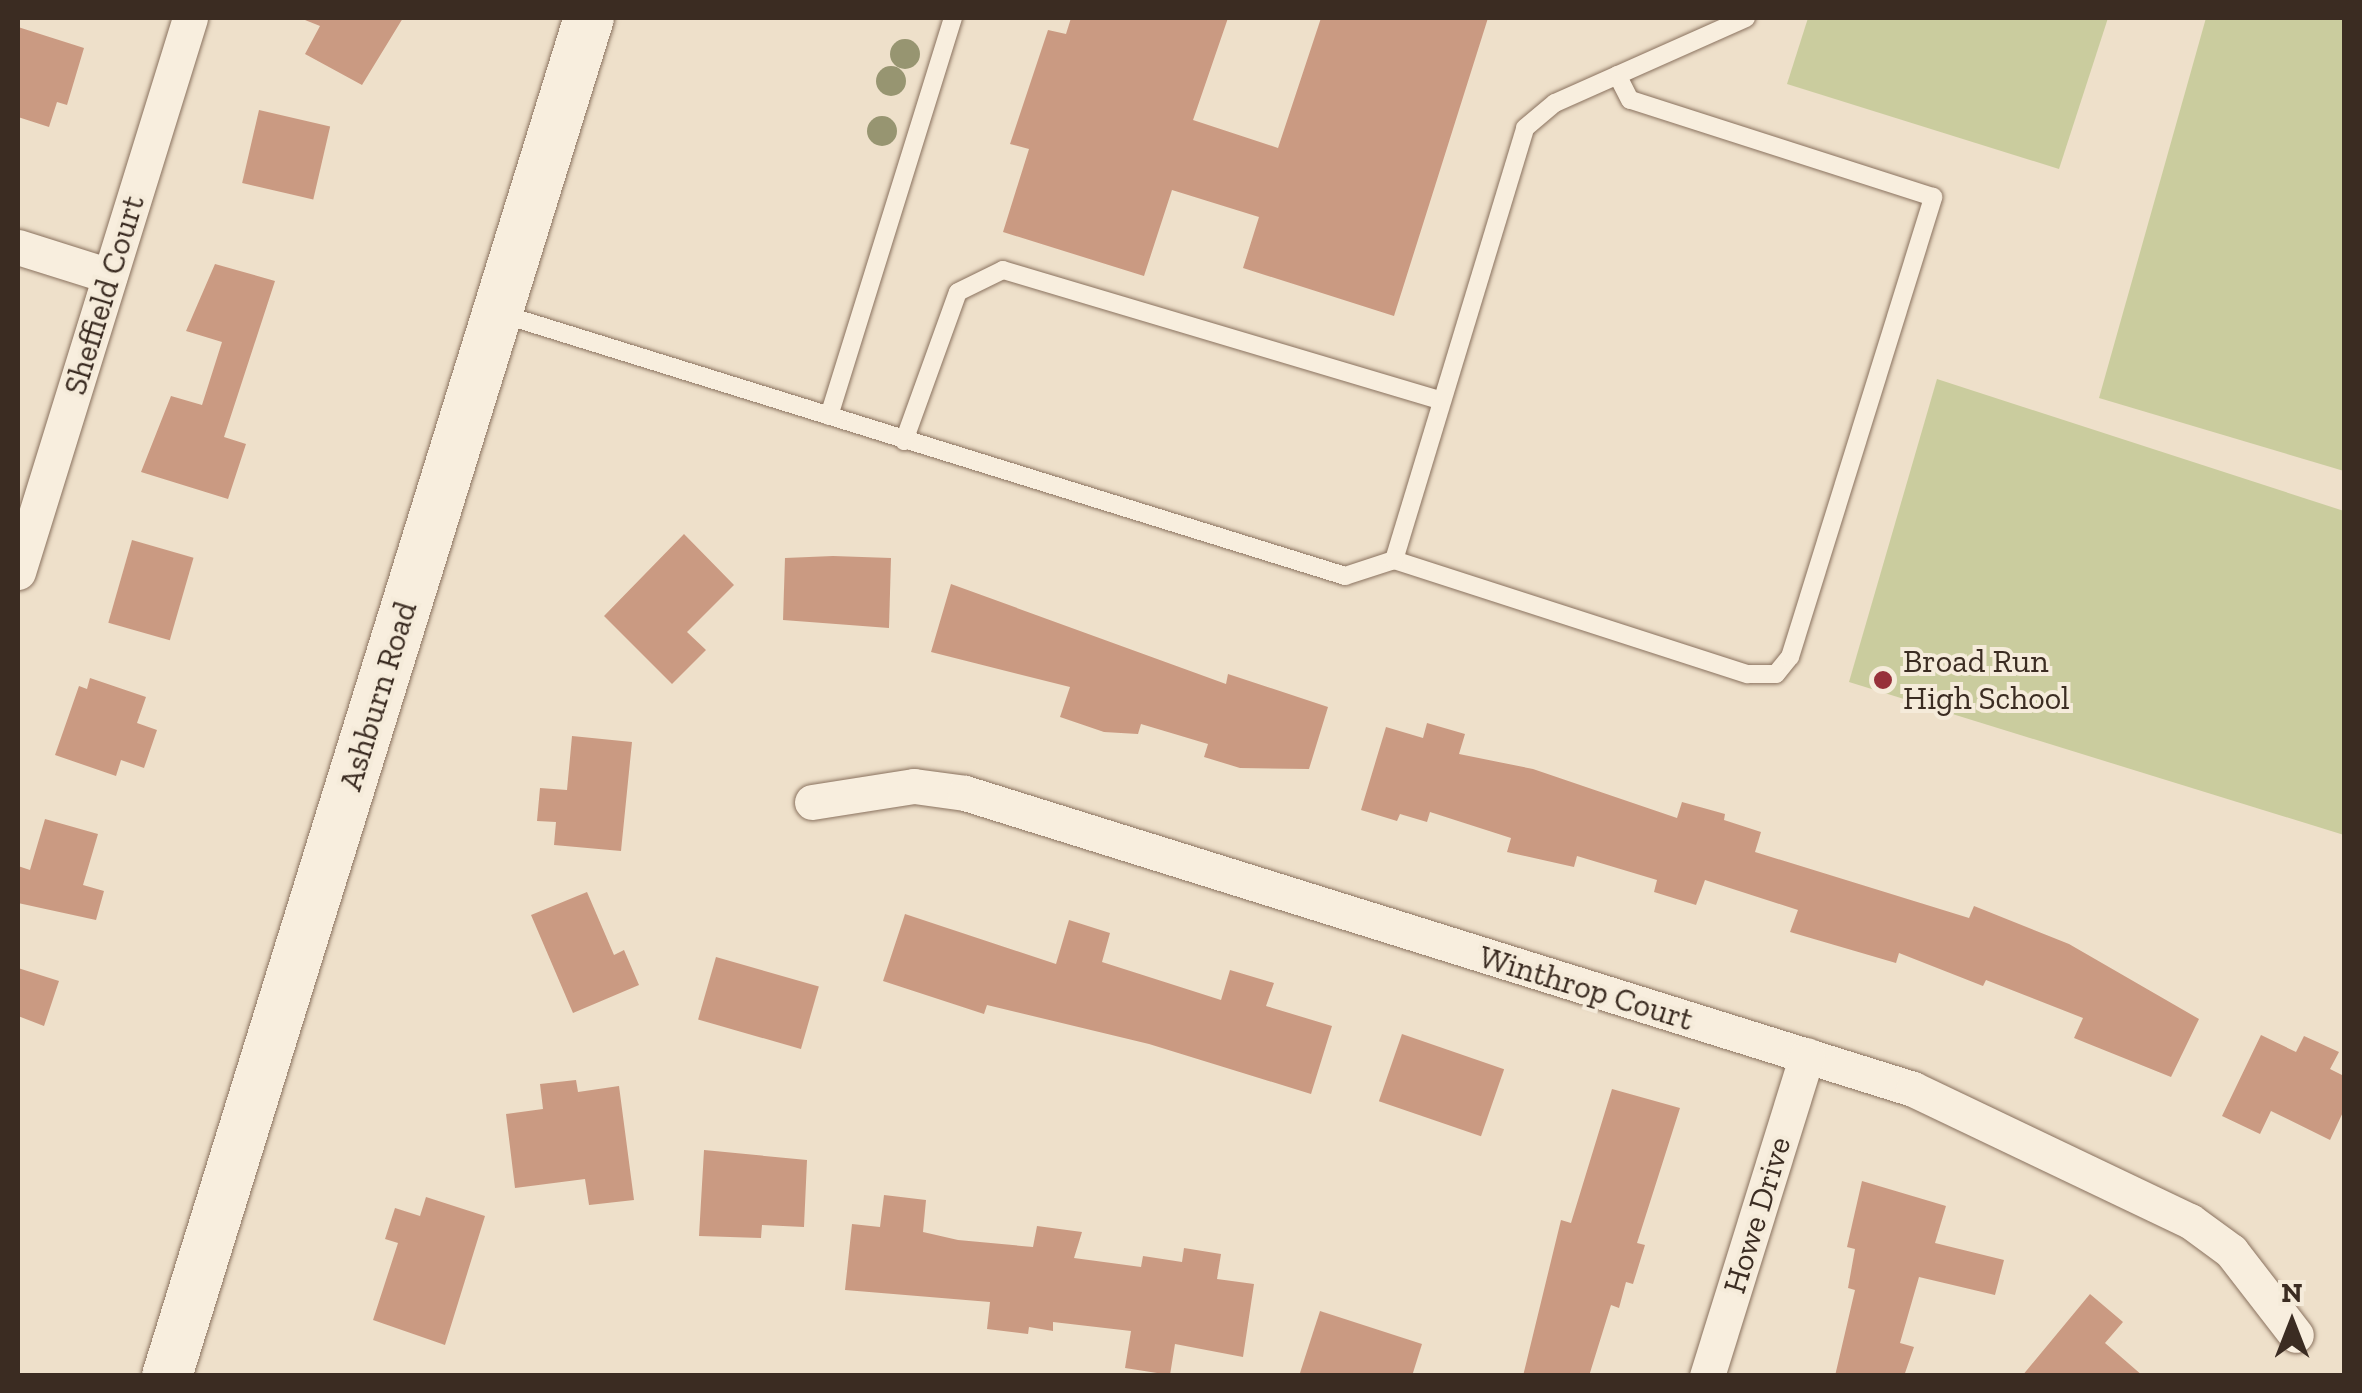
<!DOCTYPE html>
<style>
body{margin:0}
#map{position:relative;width:2362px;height:1393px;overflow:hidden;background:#eee0ca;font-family:"Zilla Slab",serif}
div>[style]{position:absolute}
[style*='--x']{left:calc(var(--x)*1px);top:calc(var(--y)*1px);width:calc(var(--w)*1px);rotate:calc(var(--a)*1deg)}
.green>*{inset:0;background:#cacc9e}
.building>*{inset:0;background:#ca9a82;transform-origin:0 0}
.roads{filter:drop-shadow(0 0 2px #8a725f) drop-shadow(0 0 2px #8a725f)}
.service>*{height:18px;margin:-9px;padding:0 9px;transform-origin:9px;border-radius:9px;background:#f8eede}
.minor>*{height:35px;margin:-17.5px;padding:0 17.5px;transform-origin:17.5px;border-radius:17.5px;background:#f8eede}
.secondary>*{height:50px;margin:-25px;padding:0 25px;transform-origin:25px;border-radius:25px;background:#f8eede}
.trees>*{width:30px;height:30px;margin:-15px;border-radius:50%;background:#979571}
.dots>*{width:28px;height:28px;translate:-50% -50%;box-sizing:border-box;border:5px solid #f5ebda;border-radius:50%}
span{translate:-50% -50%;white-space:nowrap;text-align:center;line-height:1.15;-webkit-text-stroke:8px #f5ebda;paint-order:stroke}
.street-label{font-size:32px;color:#3b2c22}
.poi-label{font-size:32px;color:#3b2c22}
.left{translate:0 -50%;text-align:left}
.frame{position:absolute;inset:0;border:20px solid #3b2c22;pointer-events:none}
.north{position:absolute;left:2242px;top:1273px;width:100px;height:100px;-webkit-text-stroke:8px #f5ebda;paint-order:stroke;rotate:0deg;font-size:28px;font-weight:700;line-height:40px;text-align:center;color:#3b2c22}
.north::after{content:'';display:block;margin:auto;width:35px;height:45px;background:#3b2c22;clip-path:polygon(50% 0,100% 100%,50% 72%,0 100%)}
</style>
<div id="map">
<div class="green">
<div style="clip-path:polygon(1808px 18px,2108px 18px,2059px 169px,1787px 84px)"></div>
<div style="clip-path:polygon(2206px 18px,2344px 18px,2344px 471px,2099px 398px)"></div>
<div style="clip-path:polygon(1937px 379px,2344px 511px,2344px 835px,1849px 682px)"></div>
</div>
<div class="building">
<div style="clip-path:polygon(300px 18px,403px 18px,362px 85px,305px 54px,320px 26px)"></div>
<div style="clip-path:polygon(1071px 18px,1228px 18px,1193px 120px,1278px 148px,1321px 18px,1488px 18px,1394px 316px,1243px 268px,1259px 217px,1172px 190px,1144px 276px,1003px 232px,1029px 149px,1010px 144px,1048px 30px,1066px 34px)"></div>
<div style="clip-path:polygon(18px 27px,84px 48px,67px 105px,57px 102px,49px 127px,18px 117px)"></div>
<div style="left:259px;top:110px;width:73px;height:75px;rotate:13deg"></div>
<div style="clip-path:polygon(215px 264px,275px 281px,224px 437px,246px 444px,228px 499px,141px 472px,171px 396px,202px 405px,222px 342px,186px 331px)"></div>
<div style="clip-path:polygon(684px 534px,734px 585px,687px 632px,706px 650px,672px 684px,604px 616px)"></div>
<div style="left:132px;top:540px;width:64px;height:86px;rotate:16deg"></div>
<div style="clip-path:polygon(833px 556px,891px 558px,889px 628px,783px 620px,785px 558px)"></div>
<div style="clip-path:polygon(951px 584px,1226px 684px,1228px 674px,1328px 707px,1309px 769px,1240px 768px,1204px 757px,1208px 744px,1141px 724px,1138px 734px,1104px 732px,1060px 717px,1070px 687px,931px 652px)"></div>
<div style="clip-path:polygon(90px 678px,146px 697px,137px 723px,157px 730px,144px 768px,121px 760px,116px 776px,55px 755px,79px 686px,87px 689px)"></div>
<div style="clip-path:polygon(1427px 723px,1465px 734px,1459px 754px,1533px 769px,1677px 818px,1682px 802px,1725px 814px,1724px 820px,1761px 832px,1755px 852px,1969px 918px,1974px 906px,2069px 944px,2199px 1019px,2171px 1077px,2074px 1038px,2083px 1018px,1986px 980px,1983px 986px,1899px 953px,1896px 963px,1790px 932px,1798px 910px,1705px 880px,1696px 905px,1654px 892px,1657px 880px,1577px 856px,1574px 867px,1507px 852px,1511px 838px,1430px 812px,1427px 822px,1400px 814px,1397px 821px,1361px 810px,1386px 727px,1423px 738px)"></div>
<div style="clip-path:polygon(572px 736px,632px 742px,621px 851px,554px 845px,556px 822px,537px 821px,540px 788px,567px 790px)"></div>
<div style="clip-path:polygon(45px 819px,98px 834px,83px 885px,104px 891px,96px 920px,18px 903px,18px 866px,30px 870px)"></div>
<div style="clip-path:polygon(587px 892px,614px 955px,624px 950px,639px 985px,573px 1013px,531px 915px)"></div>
<div style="clip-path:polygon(905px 914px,1056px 964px,1069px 920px,1110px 933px,1102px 962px,1221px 1000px,1230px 970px,1274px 983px,1266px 1006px,1332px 1026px,1311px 1094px,1149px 1044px,987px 1005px,984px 1014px,883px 981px)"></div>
<div style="left:716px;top:957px;width:107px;height:65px;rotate:16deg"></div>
<div style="clip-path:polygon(18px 968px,59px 981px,44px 1026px,18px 1016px)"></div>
<div style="left:1402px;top:1034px;width:108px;height:71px;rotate:19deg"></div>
<div style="clip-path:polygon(2261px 1035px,2296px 1052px,2304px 1036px,2339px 1052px,2330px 1069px,2344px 1076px,2344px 1110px,2330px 1140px,2271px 1111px,2260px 1134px,2222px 1116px)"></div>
<div style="clip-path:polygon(576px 1080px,578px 1092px,619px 1086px,634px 1200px,589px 1205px,585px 1179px,515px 1188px,506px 1114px,543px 1109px,540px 1084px)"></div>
<div style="clip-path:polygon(1612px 1089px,1680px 1108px,1637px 1243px,1645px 1245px,1633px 1284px,1626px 1282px,1619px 1308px,1611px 1305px,1589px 1376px,1523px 1376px,1561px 1220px,1571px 1223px)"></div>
<div style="clip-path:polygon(704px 1150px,807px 1160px,804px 1227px,762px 1225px,761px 1238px,699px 1236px)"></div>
<div style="clip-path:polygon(1862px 1181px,1946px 1206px,1935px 1243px,2004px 1260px,1995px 1295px,1919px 1277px,1900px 1343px,1914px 1347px,1904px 1376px,1835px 1376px,1855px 1290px,1848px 1288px,1855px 1249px,1847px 1247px)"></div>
<div style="clip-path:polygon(884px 1195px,926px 1200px,923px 1232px,958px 1240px,1033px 1247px,1037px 1226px,1082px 1232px,1074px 1258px,1141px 1267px,1143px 1256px,1182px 1262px,1184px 1248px,1221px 1254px,1217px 1279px,1254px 1284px,1243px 1357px,1175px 1344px,1170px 1375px,1125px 1368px,1131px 1331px,1053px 1322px,1053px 1331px,1029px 1327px,1028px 1334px,987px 1329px,990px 1302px,845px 1290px,852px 1224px,880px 1227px)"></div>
<div style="clip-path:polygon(426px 1197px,485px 1216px,445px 1345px,373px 1320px,398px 1243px,385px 1239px,395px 1208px,420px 1216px)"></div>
<div style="clip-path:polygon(2090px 1294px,2123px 1322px,2105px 1343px,2143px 1376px,2022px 1376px)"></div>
<div style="clip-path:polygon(1320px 1311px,1422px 1344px,1412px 1376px,1299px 1376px)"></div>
</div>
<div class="roads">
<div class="service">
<div style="--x:502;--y:314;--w:883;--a:17.26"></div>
<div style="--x:1345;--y:576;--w:52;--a:-18.1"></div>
<div style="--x:1394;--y:560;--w:372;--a:17.9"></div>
<div style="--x:1748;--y:674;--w:28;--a:0"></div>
<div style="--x:1776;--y:674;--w:22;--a:-51"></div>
<div style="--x:1790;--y:657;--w:482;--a:-72.7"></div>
<div style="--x:1933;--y:197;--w:318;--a:-162.2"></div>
<div style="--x:1630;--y:100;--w:28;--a:-117"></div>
<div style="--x:829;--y:416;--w:417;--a:-72.7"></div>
<div style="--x:904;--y:441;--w:158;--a:-70.1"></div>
<div style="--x:958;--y:292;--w:50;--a:-26.1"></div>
<div style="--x:1003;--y:270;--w:454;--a:16.6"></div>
<div style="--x:1394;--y:560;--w:451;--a:-73.1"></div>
<div style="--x:1525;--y:128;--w:39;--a:-40"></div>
<div style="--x:1555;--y:103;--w:209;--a:-24"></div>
</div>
<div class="minor">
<div style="--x:18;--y:247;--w:96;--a:17.5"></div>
<div style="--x:18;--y:572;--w:580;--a:-72.75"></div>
<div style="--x:812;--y:802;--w:103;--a:-8.9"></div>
<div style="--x:914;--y:786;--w:51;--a:7.8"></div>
<div style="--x:965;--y:793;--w:993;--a:17.34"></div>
<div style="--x:1913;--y:1089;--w:307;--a:25.5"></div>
<div style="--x:2190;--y:1221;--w:51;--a:36.2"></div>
<div style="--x:2231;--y:1251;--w:106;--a:52.3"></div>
<div style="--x:1707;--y:1376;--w:336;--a:-72.7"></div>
</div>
<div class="secondary">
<div style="--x:167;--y:1376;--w:1422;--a:-72.74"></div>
</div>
</div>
<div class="trees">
<div style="left:905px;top:54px"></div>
<div style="left:891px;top:81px"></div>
<div style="left:882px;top:131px"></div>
</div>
<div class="dots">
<div style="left:1883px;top:680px;background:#97313a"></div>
</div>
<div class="street-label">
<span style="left:104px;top:295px;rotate:-73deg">Sheffield Court</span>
<span style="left:378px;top:696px;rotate:-73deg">Ashburn Road</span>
<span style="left:1586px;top:988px;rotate:17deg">Winthrop Court</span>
<span style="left:1757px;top:1215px;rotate:-73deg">Howe Drive</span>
</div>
<div class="poi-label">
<span class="left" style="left:1903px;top:680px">Broad Run<br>High School</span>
</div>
<div class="frame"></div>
<div class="north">N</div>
</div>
